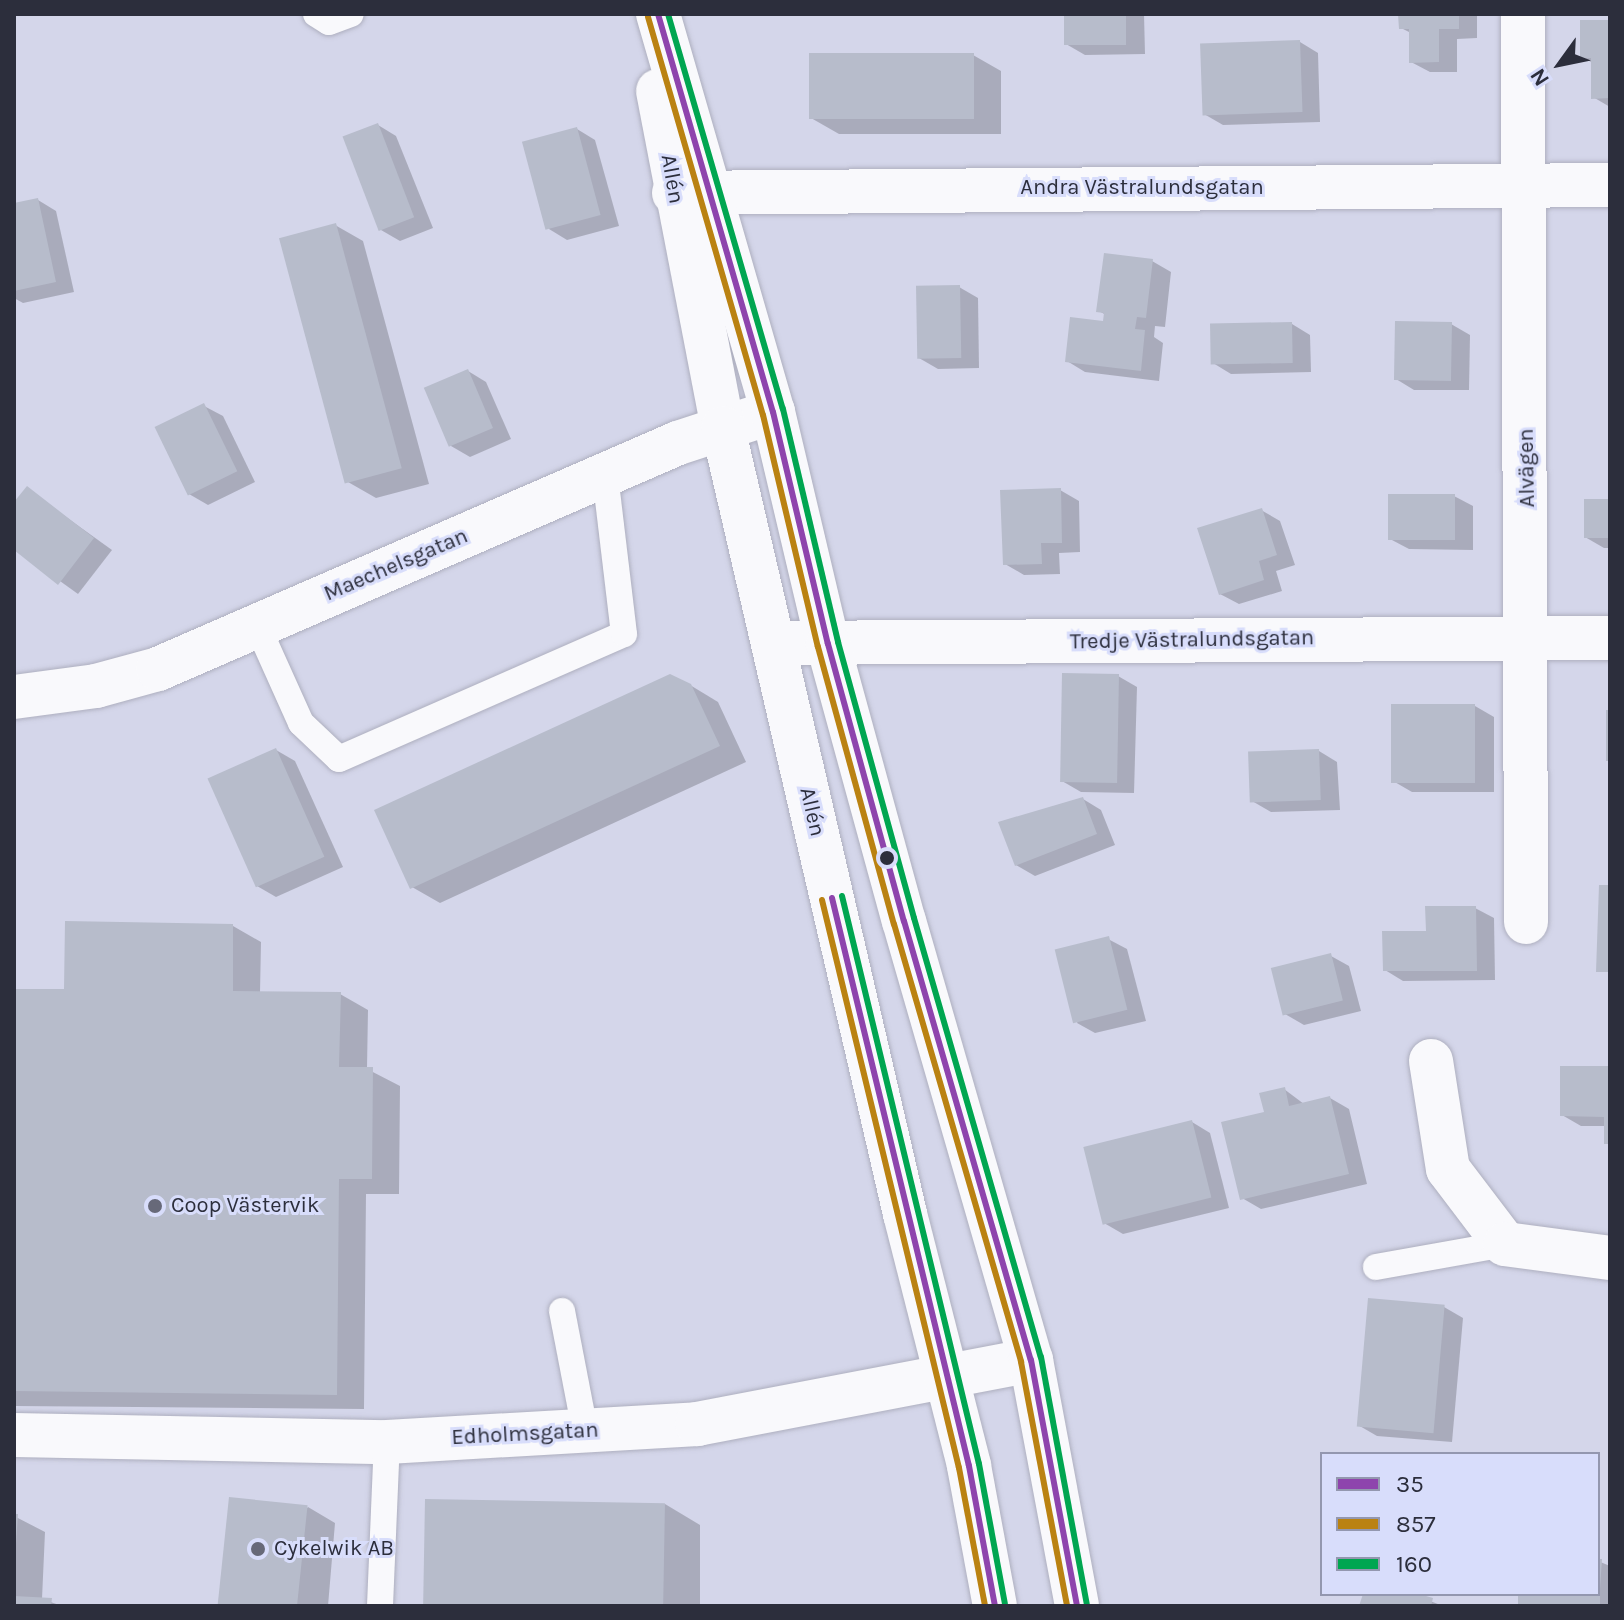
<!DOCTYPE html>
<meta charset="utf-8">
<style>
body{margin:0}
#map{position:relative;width:1624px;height:1620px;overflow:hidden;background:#d4d6ea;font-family:Karla,sans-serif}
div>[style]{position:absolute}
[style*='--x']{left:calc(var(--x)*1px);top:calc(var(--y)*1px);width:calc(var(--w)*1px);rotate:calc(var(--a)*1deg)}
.shadow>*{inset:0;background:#0003}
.building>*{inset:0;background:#b7bccb;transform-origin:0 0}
.roads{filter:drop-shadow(0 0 2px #aeafbf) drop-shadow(0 0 2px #aeafbf)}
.lane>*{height:26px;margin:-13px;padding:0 13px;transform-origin:13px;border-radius:13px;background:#f9f9fc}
.street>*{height:44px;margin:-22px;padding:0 22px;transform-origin:22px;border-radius:22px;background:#f9f9fc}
.secondary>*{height:44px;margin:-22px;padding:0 22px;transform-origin:22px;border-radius:22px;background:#f9f9fc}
.bus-1>*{height:6px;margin:-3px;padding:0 3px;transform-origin:3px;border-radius:3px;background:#8e44ad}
.bus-2>*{height:6px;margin:-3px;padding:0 3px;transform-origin:3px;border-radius:3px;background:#ba8212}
.bus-3>*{height:6px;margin:-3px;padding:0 3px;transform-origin:3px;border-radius:3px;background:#00a651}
.dots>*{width:22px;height:22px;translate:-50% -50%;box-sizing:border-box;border:4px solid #d8ddfb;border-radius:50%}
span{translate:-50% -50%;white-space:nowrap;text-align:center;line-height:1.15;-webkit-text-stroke:6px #d8ddfb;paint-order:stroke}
.street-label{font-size:22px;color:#2c2e3c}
.poi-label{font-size:22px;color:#2c2e3c}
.left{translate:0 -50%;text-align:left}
.frame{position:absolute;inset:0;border:16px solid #2c2e3c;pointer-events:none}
.legend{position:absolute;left:1320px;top:1452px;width:280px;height:144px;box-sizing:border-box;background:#d8ddfb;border:2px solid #9397af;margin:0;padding:10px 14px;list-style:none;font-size:24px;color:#2c2e3c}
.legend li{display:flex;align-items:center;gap:16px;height:40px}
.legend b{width:40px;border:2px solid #9397af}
.north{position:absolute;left:1520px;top:24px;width:80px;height:80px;-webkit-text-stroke:6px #d8ddfb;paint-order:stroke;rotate:237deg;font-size:22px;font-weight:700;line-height:32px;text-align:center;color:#2c2e3c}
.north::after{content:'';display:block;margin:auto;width:28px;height:36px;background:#2c2e3c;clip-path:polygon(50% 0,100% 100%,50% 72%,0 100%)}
</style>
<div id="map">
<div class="shadow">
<div style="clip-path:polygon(1066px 14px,1144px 14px,1145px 54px,1085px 55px,1066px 44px)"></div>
<div style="clip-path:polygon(1400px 14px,1477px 14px,1477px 38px,1457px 39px,1457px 72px,1430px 72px,1411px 62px,1411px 33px,1401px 28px)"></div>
<div style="clip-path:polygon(1610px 22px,1610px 107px,1593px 97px,1593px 63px,1582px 57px)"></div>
<div style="clip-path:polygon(1300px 42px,1318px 53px,1320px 122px,1223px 125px,1204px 114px)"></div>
<div style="clip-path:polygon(973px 55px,1001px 71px,1001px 134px,839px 134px,811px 118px)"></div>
<div style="clip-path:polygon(378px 125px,396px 136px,433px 228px,400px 241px,381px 230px)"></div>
<div style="clip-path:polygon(577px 129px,595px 140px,619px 226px,567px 240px,549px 229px)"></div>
<div style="clip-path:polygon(38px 200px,56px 211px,74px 292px,23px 303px,14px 298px,14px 205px)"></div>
<div style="clip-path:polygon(335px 225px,363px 241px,429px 484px,376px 498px,348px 482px)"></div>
<div style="clip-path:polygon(1152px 261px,1171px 272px,1165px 327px,1155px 326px,1154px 337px,1163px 343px,1159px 381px,1085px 372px,1067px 361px,1105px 323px,1106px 315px,1099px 311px)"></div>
<div style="clip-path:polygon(959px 287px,978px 298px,979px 368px,938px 369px,919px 358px)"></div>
<div style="clip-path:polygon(1292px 324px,1310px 335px,1311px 372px,1231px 374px,1213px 363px)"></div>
<div style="clip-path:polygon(1451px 324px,1470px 335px,1469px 390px,1414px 390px,1396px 379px)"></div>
<div style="clip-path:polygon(468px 371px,486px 382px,511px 439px,470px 457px,451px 446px)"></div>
<div style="clip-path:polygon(204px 406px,223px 416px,255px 482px,208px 505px,189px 494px)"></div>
<div style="clip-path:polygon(27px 489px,112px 550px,78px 594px,14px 548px,14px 506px)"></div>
<div style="clip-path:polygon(1060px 490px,1079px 501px,1080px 552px,1059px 553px,1060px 574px,1024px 575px,1005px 564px)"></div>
<div style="clip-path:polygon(1454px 496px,1473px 506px,1473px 550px,1409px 549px,1390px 539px)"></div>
<div style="clip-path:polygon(1610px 501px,1610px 548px,1604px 548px,1585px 537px)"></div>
<div style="clip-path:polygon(1261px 510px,1280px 521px,1295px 565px,1276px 571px,1282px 591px,1239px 604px,1220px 594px)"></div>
<div style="clip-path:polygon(1118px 676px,1137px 687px,1134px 793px,1081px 792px,1062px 781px)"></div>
<div style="clip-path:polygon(690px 685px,718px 702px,746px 762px,440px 903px,412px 887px)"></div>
<div style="clip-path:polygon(1475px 706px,1494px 717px,1494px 792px,1412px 792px,1393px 781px)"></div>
<div style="clip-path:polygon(276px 750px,295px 761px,343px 867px,276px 897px,257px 886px)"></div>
<div style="clip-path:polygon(1319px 751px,1337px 762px,1340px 810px,1271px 812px,1252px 801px)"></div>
<div style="clip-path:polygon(1083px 799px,1101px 810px,1115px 845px,1035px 876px,1016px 865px)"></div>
<div style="clip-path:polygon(1475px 908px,1494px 918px,1495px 980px,1403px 981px,1385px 970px,1428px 933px)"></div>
<div style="clip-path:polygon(233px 926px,261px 942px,260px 993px,340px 994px,368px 1010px,367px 1069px,400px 1086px,399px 1194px,366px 1194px,364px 1409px,14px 1406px,14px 991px,66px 991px)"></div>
<div style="clip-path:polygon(1108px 939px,1127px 949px,1146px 1021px,1095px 1033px,1077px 1023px)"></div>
<div style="clip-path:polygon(1331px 956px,1349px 966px,1361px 1011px,1304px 1025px,1285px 1014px)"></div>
<div style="clip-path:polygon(1610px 1068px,1610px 1145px,1606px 1126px,1581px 1126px,1562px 1115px)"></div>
<div style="clip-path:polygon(1284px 1089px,1304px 1104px,1330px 1098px,1349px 1109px,1367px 1184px,1261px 1209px,1242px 1198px,1266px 1113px)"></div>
<div style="clip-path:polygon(1192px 1122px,1210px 1133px,1229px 1208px,1123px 1234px,1104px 1223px)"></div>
<div style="clip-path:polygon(1444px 1307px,1463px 1318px,1452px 1442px,1377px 1436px,1358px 1425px)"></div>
<div style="clip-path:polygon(665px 1504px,700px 1525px,700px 1606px,426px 1606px)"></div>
<div style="clip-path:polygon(308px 1507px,335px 1523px,328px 1606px,222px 1606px)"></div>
<div style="clip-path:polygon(14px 1516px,45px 1532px,42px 1599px,62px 1606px,14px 1606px)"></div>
<div style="clip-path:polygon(1598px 1561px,1610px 1566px,1610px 1606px,1519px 1606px,1520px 1594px,1598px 1594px)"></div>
<div style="clip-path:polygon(1365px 1594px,1412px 1594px,1443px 1606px,1361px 1606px)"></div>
</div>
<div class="building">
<div style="left:1064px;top:14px;width:62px;height:31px"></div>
<div style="clip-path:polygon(1398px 14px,1459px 14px,1459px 29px,1439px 29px,1439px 62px,1409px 63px,1409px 29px,1399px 29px)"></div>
<div style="clip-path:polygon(1580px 20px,1610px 20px,1610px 98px,1591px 99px,1591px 58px,1580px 58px)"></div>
<div style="left:1300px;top:40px;width:72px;height:100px;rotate:88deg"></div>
<div style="left:809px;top:53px;width:165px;height:66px"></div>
<div style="left:378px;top:123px;width:101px;height:38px;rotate:69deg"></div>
<div style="left:577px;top:127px;width:91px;height:57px;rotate:75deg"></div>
<div style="clip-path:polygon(38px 198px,56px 282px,14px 291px,14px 203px)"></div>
<div style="left:336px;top:223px;width:254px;height:59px;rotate:75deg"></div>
<div style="clip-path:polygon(1104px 253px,1153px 259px,1146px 318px,1137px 317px,1135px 329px,1145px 330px,1141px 371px,1065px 362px,1070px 317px,1103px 321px,1104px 313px,1096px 312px)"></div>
<div style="left:960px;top:285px;width:73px;height:44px;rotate:89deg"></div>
<div style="left:1395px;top:321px;width:57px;height:59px;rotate:1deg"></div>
<div style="left:1292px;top:322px;width:41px;height:82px;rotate:89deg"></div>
<div style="left:468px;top:369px;width:64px;height:48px;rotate:67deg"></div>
<div style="left:204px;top:403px;width:76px;height:55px;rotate:64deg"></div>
<div style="clip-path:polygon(27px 486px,94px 538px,58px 585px,14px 550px,14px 502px)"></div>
<div style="clip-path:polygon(1061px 488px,1062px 543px,1041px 543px,1042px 564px,1003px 565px,1000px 490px)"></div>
<div style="left:1388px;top:494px;width:67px;height:46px"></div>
<div style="left:1584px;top:499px;width:26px;height:39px"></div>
<div style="clip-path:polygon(1262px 508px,1277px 555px,1259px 561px,1264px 580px,1219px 595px,1197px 528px)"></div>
<div style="left:1062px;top:673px;width:57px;height:109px;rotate:1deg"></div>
<div style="clip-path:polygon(670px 674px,691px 684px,720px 746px,410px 889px,374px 810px)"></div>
<div style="left:1391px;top:704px;width:84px;height:79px"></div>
<div style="left:1606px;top:710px;width:4px;height:51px"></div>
<div style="left:276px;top:748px;width:119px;height:75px;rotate:66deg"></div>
<div style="left:1319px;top:749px;width:51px;height:71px;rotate:88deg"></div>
<div style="clip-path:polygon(1083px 797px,1097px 834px,1015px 866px,998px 822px)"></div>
<div style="clip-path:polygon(1599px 885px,1610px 885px,1610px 972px,1596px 972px)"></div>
<div style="clip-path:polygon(1425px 906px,1476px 906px,1477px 971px,1383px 971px,1382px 931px,1426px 931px)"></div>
<div style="clip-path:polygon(65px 921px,233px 924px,233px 991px,341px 992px,339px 1067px,373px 1067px,372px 1179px,339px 1179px,337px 1395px,14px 1391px,14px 989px,64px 989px)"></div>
<div style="left:1109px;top:936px;width:76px;height:56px;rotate:76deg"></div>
<div style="left:1331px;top:953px;width:49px;height:62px;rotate:76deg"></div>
<div style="clip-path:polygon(1560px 1066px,1610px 1066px,1610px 1144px,1604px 1144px,1604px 1117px,1560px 1116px)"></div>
<div style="clip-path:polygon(1285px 1087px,1289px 1106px,1330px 1096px,1349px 1174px,1240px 1200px,1221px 1122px,1264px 1112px,1259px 1093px)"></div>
<div style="left:1192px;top:1120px;width:80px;height:112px;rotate:76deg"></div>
<div style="left:1368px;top:1298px;width:77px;height:129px;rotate:5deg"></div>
<div style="left:229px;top:1497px;width:79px;height:109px;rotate:6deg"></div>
<div style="left:425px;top:1499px;width:240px;height:107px;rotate:1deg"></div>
<div style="clip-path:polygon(14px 1514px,18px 1514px,16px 1544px,14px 1544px)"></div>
<div style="clip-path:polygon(1598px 1559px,1602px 1559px,1600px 1589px,1598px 1589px)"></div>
<div style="clip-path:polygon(1363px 1594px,1419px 1594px,1433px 1598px,1431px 1606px,1359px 1606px)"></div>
<div style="left:1518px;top:1594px;width:82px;height:12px"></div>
<div style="clip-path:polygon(14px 1596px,52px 1598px,51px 1606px,14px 1606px)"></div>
</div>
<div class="roads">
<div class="lane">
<div style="--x:316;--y:14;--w:15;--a:32"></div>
<div style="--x:329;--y:22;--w:23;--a:-20"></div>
<div style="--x:257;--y:625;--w:107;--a:65.8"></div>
<div style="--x:301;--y:723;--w:52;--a:43.5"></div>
<div style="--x:339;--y:759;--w:311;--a:-23.7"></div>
<div style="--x:624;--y:634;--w:160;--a:-96.8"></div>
<div style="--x:1376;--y:1267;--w:131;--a:-10.1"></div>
<div style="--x:562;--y:1311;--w:121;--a:79.1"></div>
<div style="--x:380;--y:1606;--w:164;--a:-87.6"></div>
</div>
<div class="street">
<div style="--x:1523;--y:14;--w:908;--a:89.81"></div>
<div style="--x:674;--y:193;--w:936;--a:-0.49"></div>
<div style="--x:774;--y:643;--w:836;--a:-0.34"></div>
<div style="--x:14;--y:697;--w:83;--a:-7.6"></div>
<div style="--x:96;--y:686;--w:64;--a:-15.3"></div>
<div style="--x:158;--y:669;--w:567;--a:-23.49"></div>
<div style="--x:678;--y:443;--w:100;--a:-18.1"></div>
<div style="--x:1431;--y:1061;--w:109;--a:81.1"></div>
<div style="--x:1448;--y:1169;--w:94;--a:52.8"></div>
<div style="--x:1505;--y:1244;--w:106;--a:7.6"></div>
<div style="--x:14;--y:1435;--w:373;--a:1.1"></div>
<div style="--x:387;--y:1442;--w:311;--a:-3.3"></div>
<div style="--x:697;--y:1424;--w:340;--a:-10.8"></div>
</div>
<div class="secondary">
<div style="--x:658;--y:14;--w:414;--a:73.9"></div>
<div style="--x:773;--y:412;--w:238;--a:76.7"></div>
<div style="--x:828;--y:644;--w:287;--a:74.7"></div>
<div style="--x:904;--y:921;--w:457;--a:73.9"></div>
<div style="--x:1031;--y:1360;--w:250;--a:79.4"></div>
<div style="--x:658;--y:91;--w:343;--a:79.1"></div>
<div style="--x:723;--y:428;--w:807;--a:76.96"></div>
<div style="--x:905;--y:1214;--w:260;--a:75.7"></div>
<div style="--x:969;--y:1466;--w:142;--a:79.5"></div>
</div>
</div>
<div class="bus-1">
<div style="--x:658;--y:14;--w:414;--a:73.9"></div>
<div style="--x:773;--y:412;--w:238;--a:76.7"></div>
<div style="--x:828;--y:644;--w:287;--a:74.7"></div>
<div style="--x:904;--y:921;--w:457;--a:73.9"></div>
<div style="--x:1031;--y:1360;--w:250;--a:79.4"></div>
<div style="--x:832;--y:898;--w:584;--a:76.44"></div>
<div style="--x:969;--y:1466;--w:142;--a:79.5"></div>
</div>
<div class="bus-2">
<div style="--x:648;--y:17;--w:414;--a:73.9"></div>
<div style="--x:763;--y:415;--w:238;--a:76.7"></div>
<div style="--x:818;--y:647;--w:287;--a:74.7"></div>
<div style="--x:894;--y:924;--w:456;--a:73.8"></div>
<div style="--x:1021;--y:1362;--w:248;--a:79.3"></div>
<div style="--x:822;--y:900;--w:584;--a:76.44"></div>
<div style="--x:959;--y:1468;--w:140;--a:79.3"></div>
</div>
<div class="bus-3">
<div style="--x:668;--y:14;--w:411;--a:73.8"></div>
<div style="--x:783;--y:409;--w:239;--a:76.7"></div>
<div style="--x:838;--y:642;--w:286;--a:74.6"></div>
<div style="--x:914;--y:918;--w:457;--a:73.9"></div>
<div style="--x:1041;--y:1357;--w:251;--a:79.5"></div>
<div style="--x:842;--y:896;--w:584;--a:76.44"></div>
<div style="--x:979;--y:1464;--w:142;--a:79.5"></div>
</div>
<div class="dots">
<div style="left:887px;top:858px;background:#2c2e3c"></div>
<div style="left:155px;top:1206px;background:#676979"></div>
<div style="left:258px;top:1549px;background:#676979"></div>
</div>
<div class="street-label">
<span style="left:672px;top:179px;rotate:80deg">Allén</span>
<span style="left:1142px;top:188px">Andra Västralundsgatan</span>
<span style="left:1527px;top:468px;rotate:-91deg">Alvägen</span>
<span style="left:396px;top:565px;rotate:-23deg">Maechelsgatan</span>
<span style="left:1192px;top:640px;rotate:-1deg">Tredje Västralundsgatan</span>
<span style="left:812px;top:812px;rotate:77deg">Allén</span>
<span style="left:525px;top:1434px;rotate:-3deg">Edholmsgatan</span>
</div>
<div class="poi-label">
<span class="left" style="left:171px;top:1206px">Coop Västervik</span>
<span class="left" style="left:274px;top:1549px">Cykelwik AB</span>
</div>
<div class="frame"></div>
<ul class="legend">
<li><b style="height:10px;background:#8e44ad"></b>35</li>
<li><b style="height:10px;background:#ba8212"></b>857</li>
<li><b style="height:10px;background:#00a651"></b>160</li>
</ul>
<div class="north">N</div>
</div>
